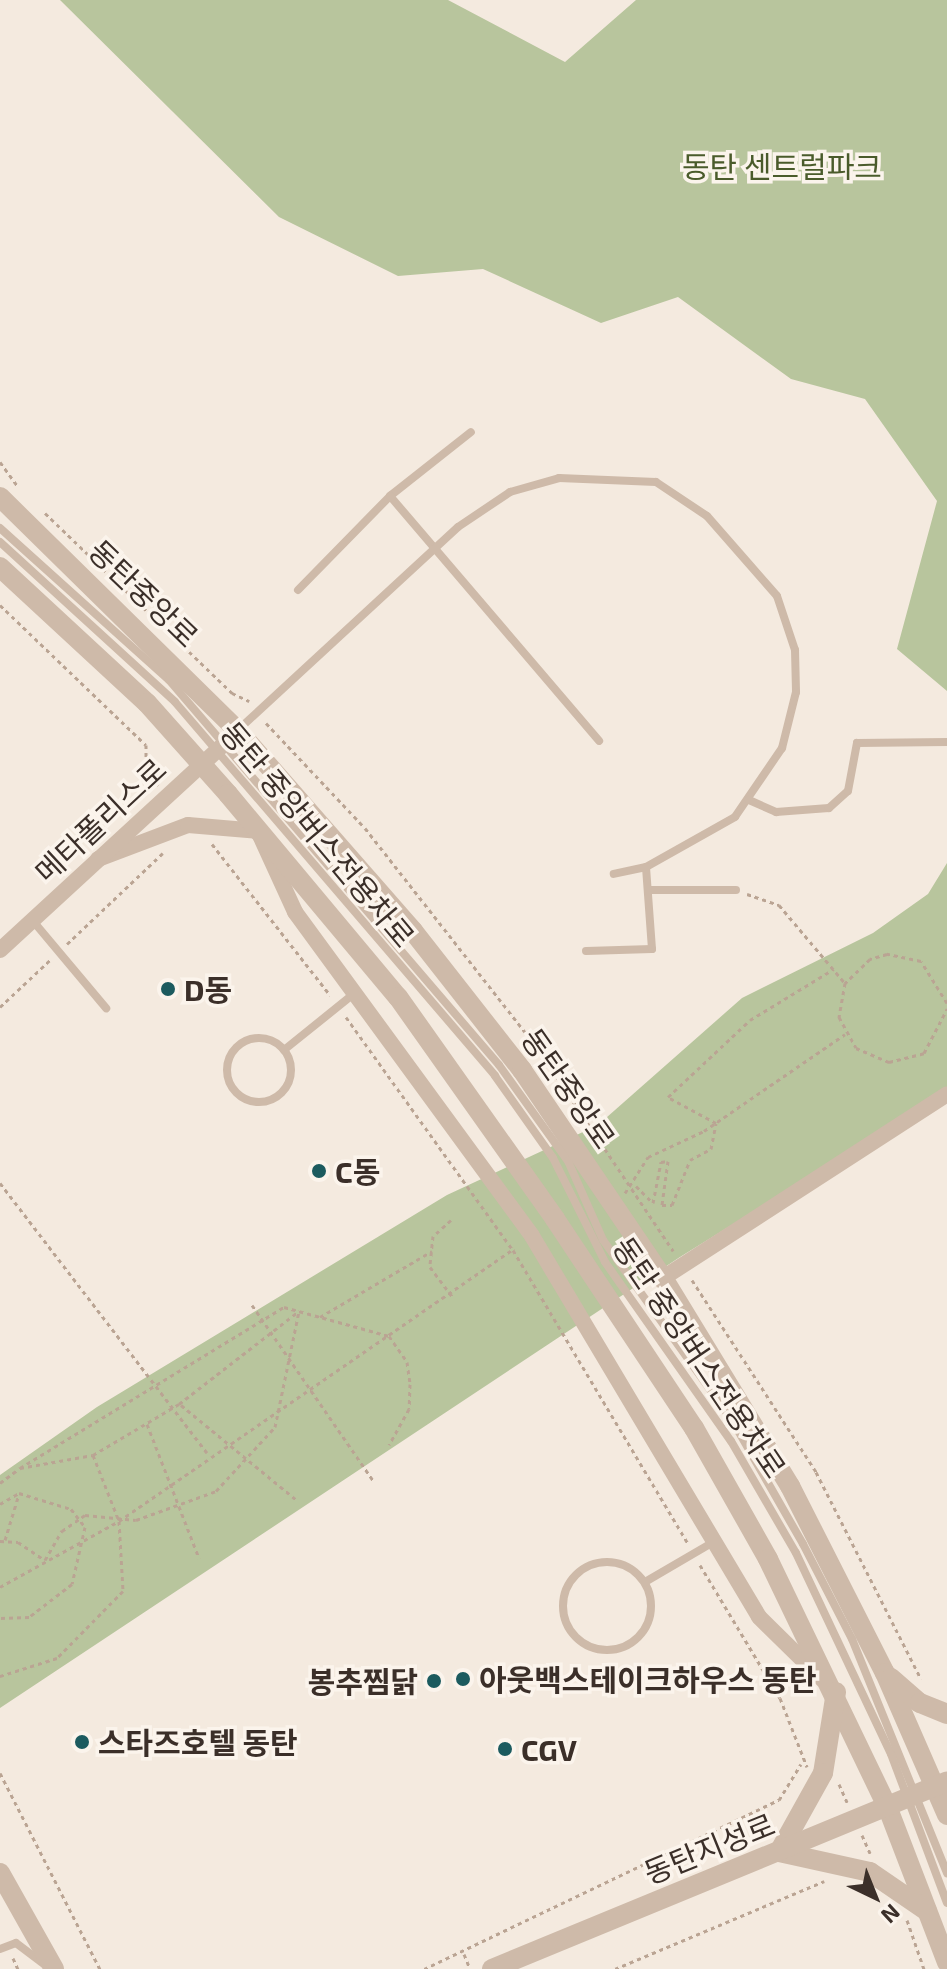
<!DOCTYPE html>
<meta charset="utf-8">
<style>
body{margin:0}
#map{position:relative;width:947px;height:1969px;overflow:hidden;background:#f4eadf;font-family:"Exo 2","Noto Sans KR",sans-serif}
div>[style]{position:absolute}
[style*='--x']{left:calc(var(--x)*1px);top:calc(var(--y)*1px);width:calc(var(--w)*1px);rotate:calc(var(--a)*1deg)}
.green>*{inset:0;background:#b8c59d}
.path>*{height:3px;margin-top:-1.5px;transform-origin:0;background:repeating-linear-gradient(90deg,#baa493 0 4px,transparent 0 8px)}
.service>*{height:8px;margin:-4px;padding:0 4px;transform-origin:4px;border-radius:4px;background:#cebaa9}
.service>.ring{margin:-4px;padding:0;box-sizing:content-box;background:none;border:8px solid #cebaa9;border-radius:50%}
.minor>*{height:16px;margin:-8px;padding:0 8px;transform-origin:8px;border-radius:8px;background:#cebaa9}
.tertiary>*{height:20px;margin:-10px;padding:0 10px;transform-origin:10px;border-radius:10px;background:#cebaa9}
.dots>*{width:22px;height:22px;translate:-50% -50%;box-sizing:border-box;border:4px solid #fbf4ec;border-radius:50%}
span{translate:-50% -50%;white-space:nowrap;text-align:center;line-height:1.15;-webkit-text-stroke:7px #fbf4ec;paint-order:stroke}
.park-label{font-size:30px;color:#4a5b2b}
.street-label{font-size:30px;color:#3b2f29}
.poi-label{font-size:30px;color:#3b2f29;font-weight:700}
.left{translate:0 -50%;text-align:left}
.right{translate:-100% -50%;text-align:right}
.north{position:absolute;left:835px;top:1857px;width:80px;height:80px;-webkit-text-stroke:6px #fbf4ec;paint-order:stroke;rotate:137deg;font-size:22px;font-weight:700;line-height:32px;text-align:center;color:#3b2f29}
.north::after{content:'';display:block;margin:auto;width:28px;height:36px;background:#3b2f29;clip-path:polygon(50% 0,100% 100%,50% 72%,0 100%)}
</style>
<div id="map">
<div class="green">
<div style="clip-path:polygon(60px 0,448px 0,565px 62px,636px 0,947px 0,947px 691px,897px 649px,937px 501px,865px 399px,791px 379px,678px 297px,601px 323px,483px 269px,398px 276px,279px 217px)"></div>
<div style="clip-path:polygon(947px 863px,947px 1092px,680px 1257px,0 1708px,0 1475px,97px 1407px,447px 1195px,598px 1125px,742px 998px,873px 933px,928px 894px)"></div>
</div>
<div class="path">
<div style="--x:0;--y:462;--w:29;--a:54"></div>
<div style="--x:45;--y:513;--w:260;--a:43.9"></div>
<div style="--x:232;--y:693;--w:19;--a:25"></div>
<div style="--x:0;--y:605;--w:202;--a:43.8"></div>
<div style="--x:146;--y:745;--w:27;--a:90"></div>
<div style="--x:146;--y:772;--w:18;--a:47"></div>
<div style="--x:266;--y:723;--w:144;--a:46.7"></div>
<div style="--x:365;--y:828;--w:281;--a:51.9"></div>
<div style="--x:538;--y:1049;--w:243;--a:56.2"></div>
<div style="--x:212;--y:844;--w:192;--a:52"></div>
<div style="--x:747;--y:894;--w:34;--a:19"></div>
<div style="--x:779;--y:905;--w:102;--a:49.8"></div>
<div style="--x:67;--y:944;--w:132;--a:-43.5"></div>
<div style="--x:947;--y:1003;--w:49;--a:-121.8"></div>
<div style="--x:921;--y:961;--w:35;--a:-168"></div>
<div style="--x:887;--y:954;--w:18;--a:164"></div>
<div style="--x:870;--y:959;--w:35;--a:136"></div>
<div style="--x:845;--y:983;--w:35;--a:100"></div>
<div style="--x:839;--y:1017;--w:35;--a:61"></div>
<div style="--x:856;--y:1048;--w:36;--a:23"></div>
<div style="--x:889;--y:1062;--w:36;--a:-14"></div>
<div style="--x:924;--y:1053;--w:50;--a:-62.4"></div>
<div style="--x:0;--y:1007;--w:69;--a:-43.2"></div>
<div style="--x:346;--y:1017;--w:287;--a:54.4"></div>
<div style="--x:513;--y:1250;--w:342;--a:59.2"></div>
<div style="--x:0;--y:1183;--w:340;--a:52.5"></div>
<div style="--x:636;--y:1186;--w:24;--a:45"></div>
<div style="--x:653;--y:1203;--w:42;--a:-79"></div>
<div style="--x:661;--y:1162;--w:7;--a:-8"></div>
<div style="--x:668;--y:1161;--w:44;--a:97.8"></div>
<div style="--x:662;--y:1205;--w:10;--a:0"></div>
<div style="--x:672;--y:1205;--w:48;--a:-68.2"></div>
<div style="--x:690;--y:1160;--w:24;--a:-28"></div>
<div style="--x:711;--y:1149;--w:26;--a:-79"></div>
<div style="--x:716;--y:1123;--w:55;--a:-151.6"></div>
<div style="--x:668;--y:1097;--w:112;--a:-43.2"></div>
<div style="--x:750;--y:1020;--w:98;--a:-31.3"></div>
<div style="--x:625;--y:1193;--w:43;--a:-57.4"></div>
<div style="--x:648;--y:1157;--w:62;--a:-24.9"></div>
<div style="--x:704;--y:1131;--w:171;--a:-34.5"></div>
<div style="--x:451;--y:1220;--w:24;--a:138"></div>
<div style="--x:433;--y:1236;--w:31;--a:96"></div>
<div style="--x:430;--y:1267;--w:38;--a:53"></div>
<div style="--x:692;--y:1280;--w:229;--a:57.1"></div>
<div style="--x:816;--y:1472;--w:232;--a:63.1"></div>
<div style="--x:252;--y:1305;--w:215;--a:55.4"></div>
<div style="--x:320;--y:1317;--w:130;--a:-30.5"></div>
<div style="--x:181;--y:1405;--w:151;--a:39.4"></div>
<div style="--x:147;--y:1424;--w:144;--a:68.8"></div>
<div style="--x:93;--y:1455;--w:100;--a:-30.7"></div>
<div style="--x:179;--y:1404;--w:152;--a:-37.8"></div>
<div style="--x:20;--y:1468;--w:309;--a:-31.4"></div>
<div style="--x:284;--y:1307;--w:109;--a:15.4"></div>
<div style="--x:389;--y:1336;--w:32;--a:55"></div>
<div style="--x:407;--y:1362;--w:22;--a:82"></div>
<div style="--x:410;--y:1384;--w:25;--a:92"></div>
<div style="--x:409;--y:1409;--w:41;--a:119.1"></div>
<div style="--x:0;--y:1483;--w:25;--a:-37"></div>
<div style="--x:20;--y:1468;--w:74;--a:-10.1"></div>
<div style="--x:93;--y:1455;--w:71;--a:68.5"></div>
<div style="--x:119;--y:1521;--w:70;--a:86.7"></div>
<div style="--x:123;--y:1591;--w:94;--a:134.6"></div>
<div style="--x:57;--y:1658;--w:60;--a:162.5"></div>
<div style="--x:0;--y:1504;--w:22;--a:-30"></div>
<div style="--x:19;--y:1493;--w:54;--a:17.1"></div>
<div style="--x:71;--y:1509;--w:23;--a:52"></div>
<div style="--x:85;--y:1527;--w:58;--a:102.8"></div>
<div style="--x:72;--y:1584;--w:54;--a:142.5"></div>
<div style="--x:29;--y:1617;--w:29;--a:178"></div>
<div style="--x:5;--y:1540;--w:48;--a:-73.1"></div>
<div style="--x:0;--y:1541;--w:18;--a:3"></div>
<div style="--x:18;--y:1542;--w:32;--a:34"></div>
<div style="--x:45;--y:1560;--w:34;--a:-60"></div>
<div style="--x:62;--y:1531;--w:28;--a:-35"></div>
<div style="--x:85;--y:1515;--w:51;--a:5.6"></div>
<div style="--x:136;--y:1520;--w:85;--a:-19.9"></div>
<div style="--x:216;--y:1491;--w:87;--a:-47.3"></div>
<div style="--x:275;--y:1427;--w:118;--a:-78.3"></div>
<div style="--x:700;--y:1565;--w:155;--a:59"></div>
<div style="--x:780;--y:1698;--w:74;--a:68.6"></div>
<div style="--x:0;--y:1587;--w:136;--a:-29"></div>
<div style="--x:119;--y:1521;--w:480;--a:-34.6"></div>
<div style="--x:0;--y:1773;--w:220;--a:63"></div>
<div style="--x:839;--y:1784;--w:20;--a:66"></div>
<div style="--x:862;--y:1835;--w:20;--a:66"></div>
<div style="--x:907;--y:1920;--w:52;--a:70.9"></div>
<div style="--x:464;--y:1954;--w:16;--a:68"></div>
<div style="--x:13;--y:1958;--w:12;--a:66"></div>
<div style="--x:424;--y:1969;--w:393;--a:-25.5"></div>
<div style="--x:779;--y:1800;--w:42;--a:-58.6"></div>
<div style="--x:615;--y:1969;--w:227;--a:-22.8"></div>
</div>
<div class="service">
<div style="--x:390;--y:496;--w:103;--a:-38.3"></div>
<div style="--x:0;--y:528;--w:227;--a:42"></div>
<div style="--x:169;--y:680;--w:507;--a:49.4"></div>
<div style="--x:499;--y:1065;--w:118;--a:54.3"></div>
<div style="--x:568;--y:1161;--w:86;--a:66.1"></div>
<div style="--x:603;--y:1240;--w:221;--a:54.4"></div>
<div style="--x:732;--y:1420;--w:143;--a:60.2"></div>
<div style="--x:803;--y:1544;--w:107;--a:62.7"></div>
<div style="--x:852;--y:1639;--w:253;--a:67.9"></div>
<div style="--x:0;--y:542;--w:237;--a:42.4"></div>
<div style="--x:175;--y:702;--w:492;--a:49.4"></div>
<div style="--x:495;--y:1076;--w:100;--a:54.7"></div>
<div style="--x:553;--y:1158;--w:116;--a:63.4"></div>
<div style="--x:605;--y:1262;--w:219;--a:54.9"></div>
<div style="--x:731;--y:1441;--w:129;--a:59.9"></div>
<div style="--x:796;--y:1553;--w:222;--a:64.7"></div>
<div style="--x:891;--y:1754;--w:159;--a:69.4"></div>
<div style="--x:298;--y:590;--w:132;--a:-45.6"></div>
<div style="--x:390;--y:496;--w:322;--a:49.5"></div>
<div style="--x:238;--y:730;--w:299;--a:-42.7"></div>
<div style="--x:458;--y:527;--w:63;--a:-33.9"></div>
<div style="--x:510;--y:492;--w:51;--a:-15.9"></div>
<div style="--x:559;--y:478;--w:97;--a:2.4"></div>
<div style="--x:656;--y:482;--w:61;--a:33.7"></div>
<div style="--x:707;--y:516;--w:106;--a:48.8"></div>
<div style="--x:777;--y:596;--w:57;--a:71.6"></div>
<div style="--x:795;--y:650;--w:42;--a:88.6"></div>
<div style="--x:796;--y:692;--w:58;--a:104"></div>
<div style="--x:782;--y:748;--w:83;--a:124.3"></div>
<div style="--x:735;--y:817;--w:102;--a:150.7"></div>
<div style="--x:646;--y:867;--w:33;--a:168"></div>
<div style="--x:749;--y:800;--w:30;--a:24"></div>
<div style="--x:776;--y:812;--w:53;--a:-4.3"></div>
<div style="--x:829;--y:808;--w:25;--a:-42"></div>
<div style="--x:848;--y:791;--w:49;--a:-79.4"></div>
<div style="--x:857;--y:743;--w:90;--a:-0.6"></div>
<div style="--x:648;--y:890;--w:88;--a:0"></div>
<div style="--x:33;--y:921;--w:114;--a:50"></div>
<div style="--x:586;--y:951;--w:66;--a:-1.7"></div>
<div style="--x:652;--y:949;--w:82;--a:-94.2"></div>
<div class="ring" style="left:227px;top:1038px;width:56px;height:56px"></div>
<div style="--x:284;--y:1050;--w:91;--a:-38.8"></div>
<div class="ring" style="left:563px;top:1562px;width:80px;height:80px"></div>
<div style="--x:645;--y:1582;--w:83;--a:-30.3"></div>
<div style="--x:0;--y:1949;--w:17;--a:-21"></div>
<div style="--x:16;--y:1943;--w:34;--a:37"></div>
</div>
<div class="minor">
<div style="--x:98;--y:859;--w:96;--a:-20.7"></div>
<div style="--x:188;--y:825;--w:70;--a:4.9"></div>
<div style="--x:258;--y:831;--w:89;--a:65.4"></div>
<div style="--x:295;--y:912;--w:401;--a:53.8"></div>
<div style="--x:532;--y:1236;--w:443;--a:59.2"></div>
<div style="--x:759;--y:1617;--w:90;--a:44.5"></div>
<div style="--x:0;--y:950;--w:323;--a:-42.6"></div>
<div style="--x:663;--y:1278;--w:338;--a:-32.9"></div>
</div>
<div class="tertiary">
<div style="--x:0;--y:497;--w:334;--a:44.5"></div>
<div style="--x:238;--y:731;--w:266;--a:48.8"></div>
<div style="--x:413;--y:931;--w:177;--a:51.9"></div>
<div style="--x:522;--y:1070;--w:251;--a:55.9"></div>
<div style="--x:663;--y:1278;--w:244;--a:58.6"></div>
<div style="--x:790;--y:1486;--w:210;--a:63.1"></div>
<div style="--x:885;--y:1673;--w:155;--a:66.4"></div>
<div style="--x:0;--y:567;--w:200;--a:42.8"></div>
<div style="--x:147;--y:703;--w:122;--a:48.3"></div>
<div style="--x:228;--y:794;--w:265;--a:50.1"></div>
<div style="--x:398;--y:997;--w:272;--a:54.7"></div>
<div style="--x:555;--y:1219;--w:251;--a:56.4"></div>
<div style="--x:694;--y:1428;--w:150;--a:60.5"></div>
<div style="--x:768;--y:1559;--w:274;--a:64.3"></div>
<div style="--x:887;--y:1806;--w:167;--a:69"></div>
<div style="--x:891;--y:1678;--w:38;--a:41"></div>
<div style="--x:920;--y:1703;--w:29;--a:22"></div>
<div style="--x:836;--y:1692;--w:82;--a:99.1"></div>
<div style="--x:823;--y:1773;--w:90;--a:119.1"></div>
<div style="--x:779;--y:1852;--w:93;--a:12.4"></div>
<div style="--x:870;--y:1872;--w:69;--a:34.4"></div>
<div style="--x:0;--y:1873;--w:110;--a:60.6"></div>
<div style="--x:492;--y:1969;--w:492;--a:-22.4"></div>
</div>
<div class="dots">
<div style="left:168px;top:989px;background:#1c5b5f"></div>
<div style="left:319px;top:1171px;background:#1c5b5f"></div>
<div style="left:463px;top:1679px;background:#1c5b5f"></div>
<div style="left:434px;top:1681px;background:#1c5b5f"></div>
<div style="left:82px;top:1742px;background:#1c5b5f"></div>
<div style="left:505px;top:1749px;background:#1c5b5f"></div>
</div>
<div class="park-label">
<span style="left:782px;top:166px">동탄 센트럴파크</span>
</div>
<div class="street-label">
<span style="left:144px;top:593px;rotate:44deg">동탄중앙로</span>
<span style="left:100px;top:820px;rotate:-43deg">메타폴리스로</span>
<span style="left:318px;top:834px;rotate:50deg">동탄 중앙버스전용차로</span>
<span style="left:569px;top:1088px;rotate:55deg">동탄중앙로</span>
<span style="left:700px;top:1357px;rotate:56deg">동탄 중앙버스전용차로</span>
<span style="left:709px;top:1848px;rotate:-22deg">동탄지성로</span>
</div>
<div class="poi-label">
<span class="left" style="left:184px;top:989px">D동</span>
<span class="left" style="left:335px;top:1171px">C동</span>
<span class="left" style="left:479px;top:1679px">아웃백스테이크하우스 동탄</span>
<span class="right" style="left:418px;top:1681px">봉추찜닭</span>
<span class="left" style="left:98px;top:1742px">스타즈호텔 동탄</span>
<span class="left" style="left:521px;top:1749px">CGV</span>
</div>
<div class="north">N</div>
</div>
